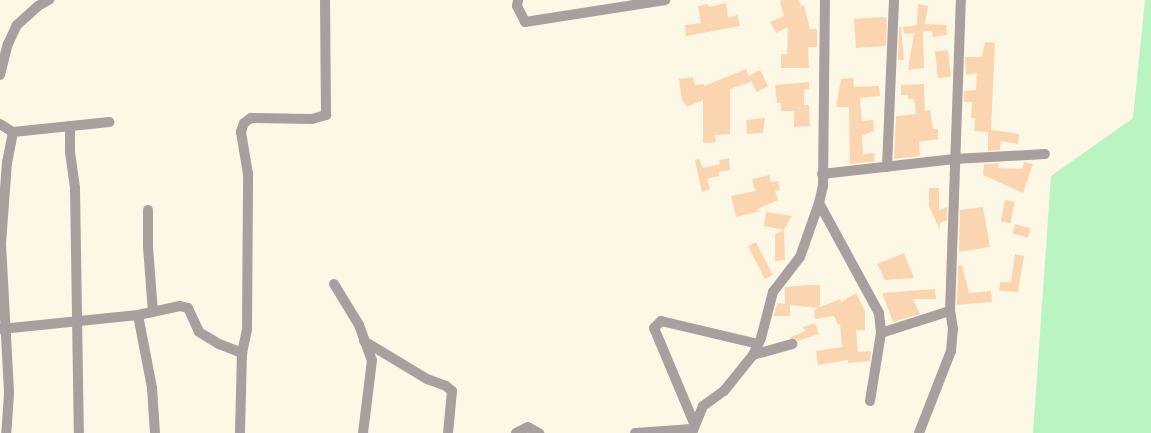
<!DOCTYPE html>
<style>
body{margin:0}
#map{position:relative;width:1151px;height:433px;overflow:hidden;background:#fcf8e5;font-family:"Work Sans",sans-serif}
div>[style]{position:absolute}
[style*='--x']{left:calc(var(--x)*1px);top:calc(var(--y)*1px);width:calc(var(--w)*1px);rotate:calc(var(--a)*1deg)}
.green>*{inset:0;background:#bbf4c3}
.building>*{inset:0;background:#fad5b0;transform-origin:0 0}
.street>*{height:10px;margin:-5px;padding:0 5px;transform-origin:5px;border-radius:5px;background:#a99f9f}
span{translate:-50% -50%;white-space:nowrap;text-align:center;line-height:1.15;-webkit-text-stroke:4px #fcf8e5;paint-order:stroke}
</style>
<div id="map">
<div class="green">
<div style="clip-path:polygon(1145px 0,1151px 0,1151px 433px,1033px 433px,1051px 176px,1133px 118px)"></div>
</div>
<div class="building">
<div style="clip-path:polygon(784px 0,799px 0,801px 6px,804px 5px,810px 29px,817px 29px,817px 47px,808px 47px,809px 68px,781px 68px,781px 54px,787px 54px,788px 27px,776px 33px,770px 22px,784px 16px,780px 1px)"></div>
<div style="clip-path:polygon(726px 3px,728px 18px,737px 15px,740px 26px,686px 36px,685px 25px,701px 23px,698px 6px,708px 4px,709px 7px)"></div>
<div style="clip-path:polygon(918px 4px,928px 6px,925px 24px,946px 25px,947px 35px,933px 37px,932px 31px,923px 32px,924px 68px,908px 70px,914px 33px,904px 34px,903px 27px,917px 25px)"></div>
<div style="clip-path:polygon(882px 17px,887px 18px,886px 46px,856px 48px,854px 19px)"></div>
<div style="clip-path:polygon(899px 27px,901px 27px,904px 60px,898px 60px)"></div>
<div style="clip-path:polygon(985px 42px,995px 43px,991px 130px,1019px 134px,1018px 144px,1001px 141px,1000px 150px,988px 151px,988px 132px,974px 131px,975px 118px,971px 118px,972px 102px,964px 102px,964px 91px,976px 90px,977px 73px,966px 75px,965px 57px,982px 57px)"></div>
<div style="left:948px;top:50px;width:27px;height:13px;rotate:84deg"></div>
<div style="clip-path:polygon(746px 69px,751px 82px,730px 89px,730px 134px,715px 135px,716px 142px,703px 143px,703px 100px,687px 107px,682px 100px,679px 79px,693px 77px,695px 85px,704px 84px,704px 86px)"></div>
<div style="left:760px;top:70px;width:18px;height:13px;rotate:63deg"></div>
<div style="clip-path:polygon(853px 78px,854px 87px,879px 86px,880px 96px,860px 98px,862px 121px,873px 120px,874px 131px,862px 136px,863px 154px,874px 153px,875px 161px,850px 164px,849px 107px,836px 107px,841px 79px)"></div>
<div style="clip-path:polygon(809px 82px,809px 89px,804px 90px,804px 105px,809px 105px,810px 126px,794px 127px,794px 111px,781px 111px,781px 103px,777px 103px,775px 85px)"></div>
<div style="clip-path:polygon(924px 84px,925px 111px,930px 110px,933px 129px,938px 129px,938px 139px,919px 142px,920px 156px,894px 159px,896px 116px,916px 114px,914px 99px,908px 99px,908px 95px,901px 95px,901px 85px)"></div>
<div style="clip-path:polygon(765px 118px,763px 133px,747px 134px,746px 120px)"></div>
<div style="clip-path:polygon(729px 158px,730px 170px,719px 172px,719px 176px,707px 179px,710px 189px,702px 192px,695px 160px,699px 159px,703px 168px,720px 164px,719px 160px)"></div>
<div style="clip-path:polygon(1024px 162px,1033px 164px,1023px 193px,983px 175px,984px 164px,999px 163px,998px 168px,1022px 169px)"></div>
<div style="clip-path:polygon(769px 175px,771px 182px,778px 181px,780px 190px,775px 191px,778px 200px,756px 210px,762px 211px,736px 217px,731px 196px,755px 191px,752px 179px)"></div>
<div style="clip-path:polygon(929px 188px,939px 188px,939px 210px,947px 207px,947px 220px,940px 223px,940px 230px,929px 206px)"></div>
<div style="left:1005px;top:200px;width:10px;height:22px;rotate:11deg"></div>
<div style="clip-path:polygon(983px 207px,990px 247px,959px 252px,960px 210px)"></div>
<div style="clip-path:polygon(766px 212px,792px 216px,784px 230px,785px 260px,775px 261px,775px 234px,784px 230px,764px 226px)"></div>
<div style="left:1015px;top:224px;width:16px;height:10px;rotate:15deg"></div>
<div style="left:756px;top:242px;width:37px;height:9px;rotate:63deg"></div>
<div style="clip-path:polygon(904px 253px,914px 278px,885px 280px,877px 264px)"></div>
<div style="clip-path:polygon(1015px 254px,1024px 256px,1018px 292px,999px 291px,1000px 282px,1011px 282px)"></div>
<div style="clip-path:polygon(962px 265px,969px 293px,991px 291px,992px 302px,957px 305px,958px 266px)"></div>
<div style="clip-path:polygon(810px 285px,820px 285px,820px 307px,840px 299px,841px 302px,856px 293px,865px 311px,865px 330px,856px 330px,858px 352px,871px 351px,870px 361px,848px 363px,848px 360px,818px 365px,816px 351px,842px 347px,840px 324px,838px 325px,834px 316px,815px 319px,814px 310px,818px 308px,790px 305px,790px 316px,774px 316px,777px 303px,785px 304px,785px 287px)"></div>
<div style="clip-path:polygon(935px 289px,936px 299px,913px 299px,920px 314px,893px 322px,882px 293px)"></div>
<div style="clip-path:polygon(815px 323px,819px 334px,798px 341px,789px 338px,805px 331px,803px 327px)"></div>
</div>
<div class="street">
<div style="--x:518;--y:0;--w:6;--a:99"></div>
<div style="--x:517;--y:6;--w:18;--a:63"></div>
<div style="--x:525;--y:22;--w:142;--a:-8.9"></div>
<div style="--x:0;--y:75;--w:32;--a:-76"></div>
<div style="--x:8;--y:44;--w:21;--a:-65"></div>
<div style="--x:17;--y:25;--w:28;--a:-42"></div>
<div style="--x:38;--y:6;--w:13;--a:-29"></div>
<div style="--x:0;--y:124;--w:15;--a:32"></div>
<div style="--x:13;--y:132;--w:31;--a:101"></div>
<div style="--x:7;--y:162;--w:82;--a:94.2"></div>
<div style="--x:1;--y:244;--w:150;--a:86.9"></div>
<div style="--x:9;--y:394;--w:39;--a:94"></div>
<div style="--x:70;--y:126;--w:26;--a:90"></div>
<div style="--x:70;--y:152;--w:36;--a:82"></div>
<div style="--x:75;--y:188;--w:245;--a:89.1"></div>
<div style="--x:13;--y:132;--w:97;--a:-5.9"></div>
<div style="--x:887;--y:167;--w:167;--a:-87.6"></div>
<div style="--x:822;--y:174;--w:133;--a:-6.5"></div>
<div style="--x:954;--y:159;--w:91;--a:-3.1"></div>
<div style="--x:819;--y:203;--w:125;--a:61.4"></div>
<div style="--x:879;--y:313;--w:20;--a:84"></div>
<div style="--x:881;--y:333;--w:69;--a:99.2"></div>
<div style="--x:148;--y:210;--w:37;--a:90"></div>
<div style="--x:148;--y:247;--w:65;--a:85.6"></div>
<div style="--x:334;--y:284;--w:48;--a:58.6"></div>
<div style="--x:359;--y:325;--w:37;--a:70"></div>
<div style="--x:372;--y:360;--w:74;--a:97"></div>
<div style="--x:138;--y:315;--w:74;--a:79.1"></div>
<div style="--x:152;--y:388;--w:45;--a:86.2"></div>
<div style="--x:1;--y:329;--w:138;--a:-5.8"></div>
<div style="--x:138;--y:315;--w:43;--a:-12.1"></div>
<div style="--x:180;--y:306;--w:8;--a:14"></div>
<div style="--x:188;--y:308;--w:26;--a:65"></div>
<div style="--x:199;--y:332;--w:23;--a:31"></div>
<div style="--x:219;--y:344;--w:25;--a:21"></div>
<div style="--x:881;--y:333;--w:72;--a:-17.7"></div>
<div style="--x:364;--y:341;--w:74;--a:31.1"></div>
<div style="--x:427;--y:379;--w:20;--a:20"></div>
<div style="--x:446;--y:386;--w:8;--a:40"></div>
<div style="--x:452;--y:391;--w:42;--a:95.4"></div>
<div style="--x:753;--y:355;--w:41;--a:-15.8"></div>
<div style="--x:694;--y:423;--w:103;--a:-112.8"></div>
<div style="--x:654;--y:328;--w:10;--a:-45"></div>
<div style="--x:661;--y:321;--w:100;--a:13.3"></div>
<div style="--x:240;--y:433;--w:80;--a:-88.6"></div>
<div style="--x:242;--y:353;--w:25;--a:-78"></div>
<div style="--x:247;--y:329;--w:155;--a:-89.6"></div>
<div style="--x:248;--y:174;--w:43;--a:-99.5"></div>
<div style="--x:241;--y:132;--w:9;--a:-72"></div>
<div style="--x:244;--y:123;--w:9;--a:-36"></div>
<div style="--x:251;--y:118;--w:61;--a:0.9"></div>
<div style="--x:312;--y:119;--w:15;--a:-16"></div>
<div style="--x:326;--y:115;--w:115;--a:-90.5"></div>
<div style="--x:516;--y:433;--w:13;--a:-27"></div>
<div style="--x:528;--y:427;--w:13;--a:29"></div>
<div style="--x:635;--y:433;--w:57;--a:-4"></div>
<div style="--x:692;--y:433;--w:29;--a:-68"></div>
<div style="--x:703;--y:406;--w:26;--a:-36"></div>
<div style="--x:724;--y:391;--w:46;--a:-51.1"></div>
<div style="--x:753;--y:355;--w:19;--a:-65"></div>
<div style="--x:761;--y:338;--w:48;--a:-75.4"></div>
<div style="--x:773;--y:292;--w:44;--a:-52.4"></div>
<div style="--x:800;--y:257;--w:57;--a:-70.6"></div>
<div style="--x:819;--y:203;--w:17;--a:-77"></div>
<div style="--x:823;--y:186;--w:186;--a:-89.4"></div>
<div style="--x:919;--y:433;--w:88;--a:-68.7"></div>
<div style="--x:951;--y:351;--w:22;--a:-85"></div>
<div style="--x:953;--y:329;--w:18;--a:-99"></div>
<div style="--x:950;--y:311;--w:311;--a:-88"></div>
</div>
</div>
